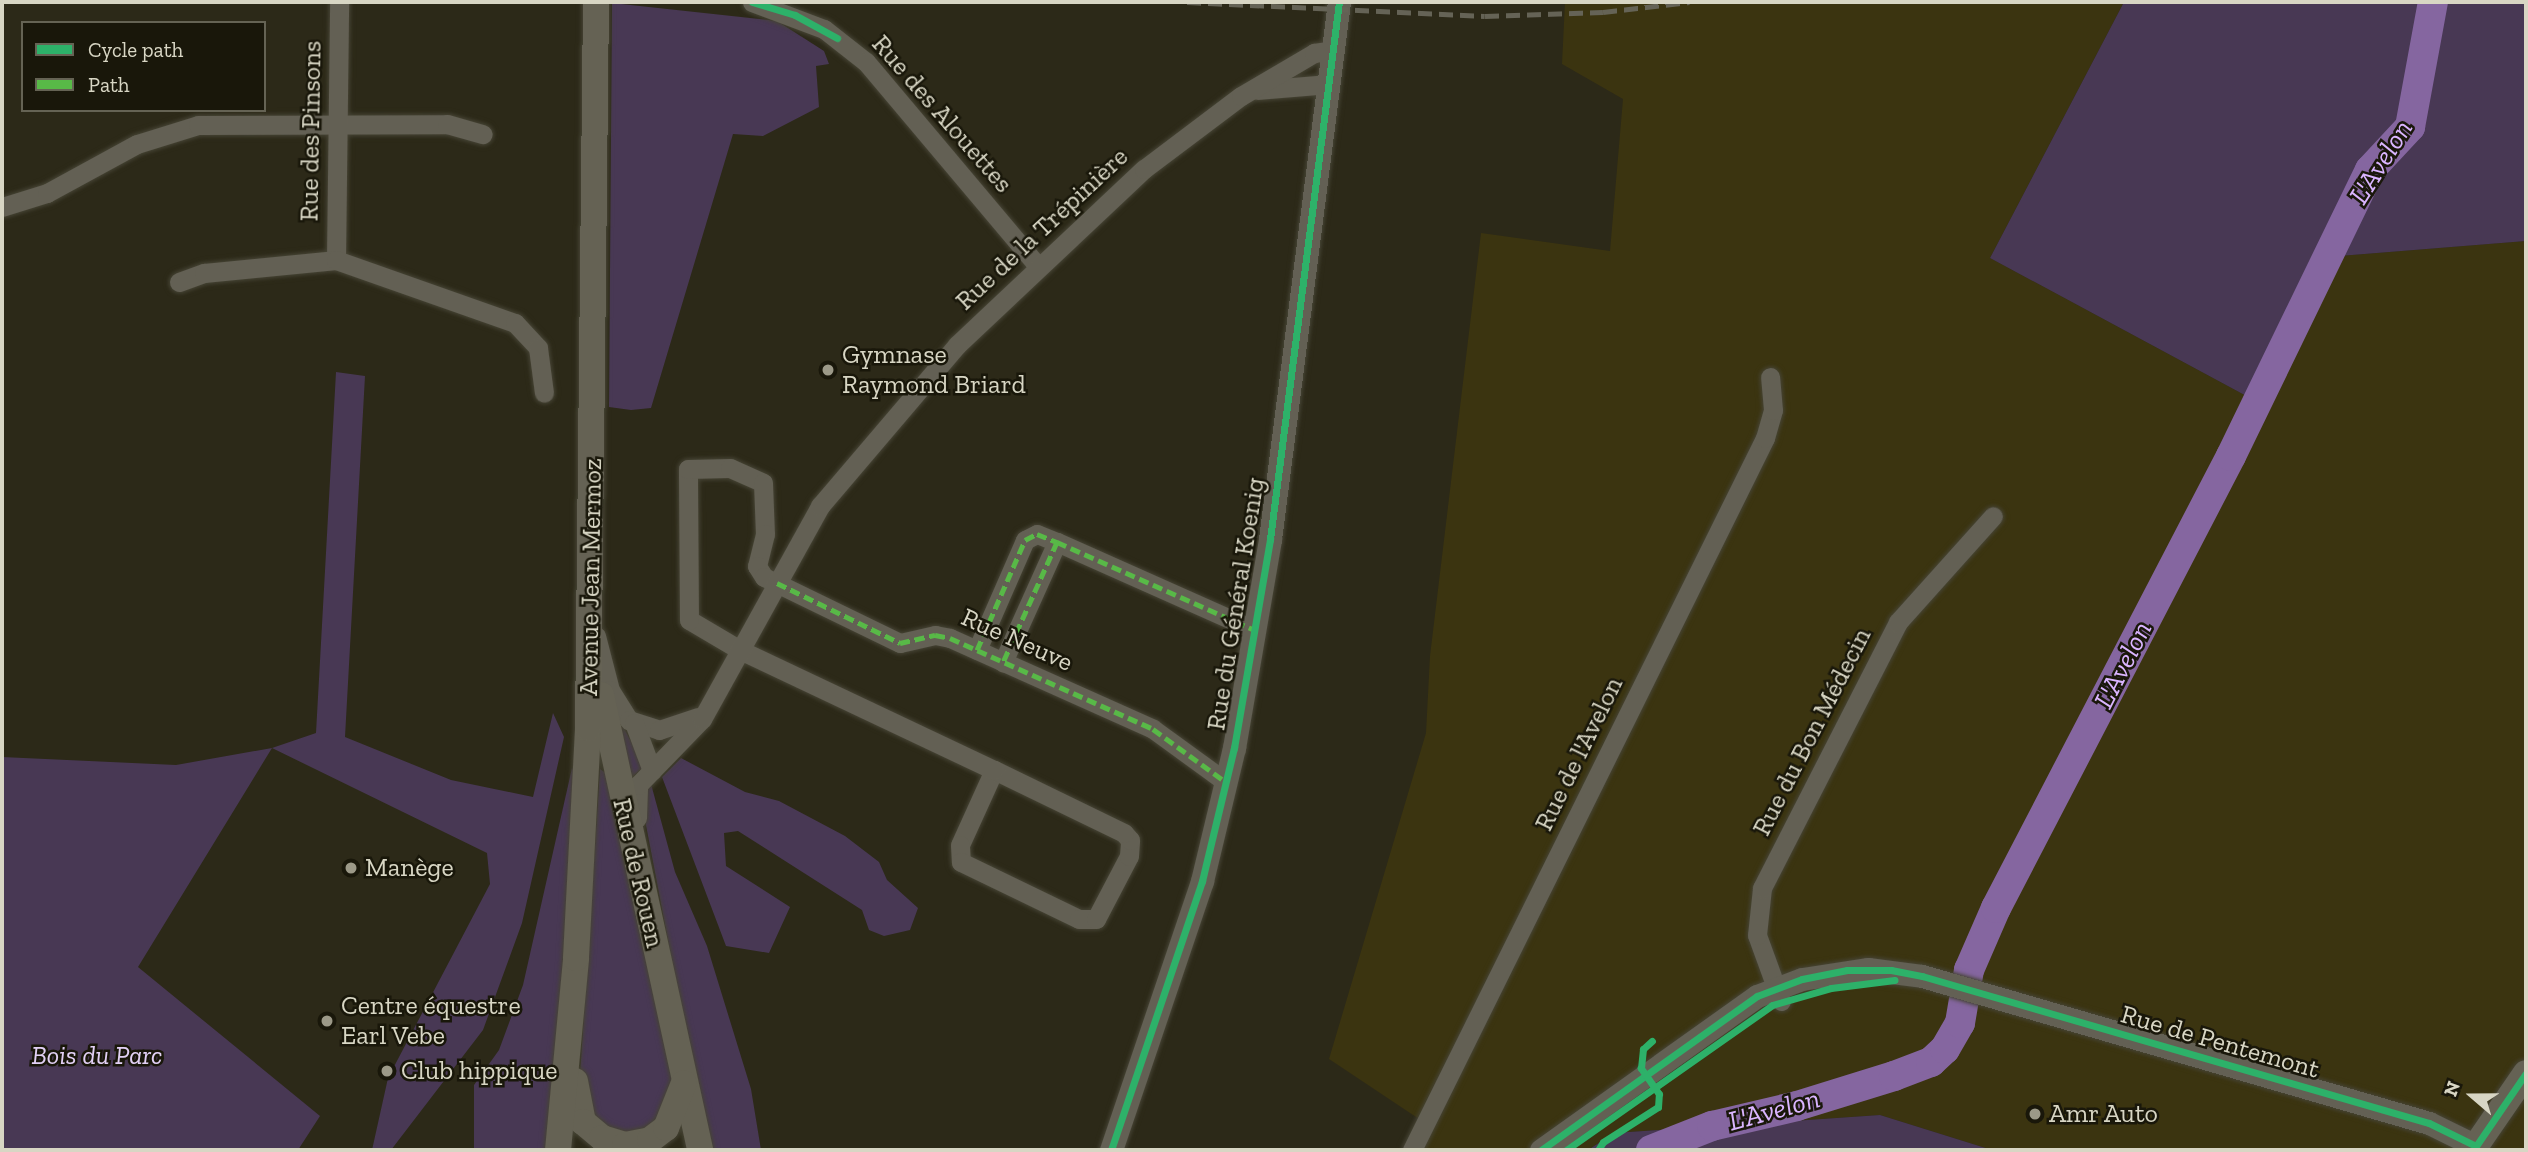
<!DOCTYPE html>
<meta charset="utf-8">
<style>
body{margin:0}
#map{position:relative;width:2528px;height:1152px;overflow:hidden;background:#2c2918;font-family:"Zilla Slab",serif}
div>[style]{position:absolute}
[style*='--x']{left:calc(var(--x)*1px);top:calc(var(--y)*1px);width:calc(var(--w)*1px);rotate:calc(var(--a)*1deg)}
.built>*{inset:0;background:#3b3410}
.green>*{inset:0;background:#483854}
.river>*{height:30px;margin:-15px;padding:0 15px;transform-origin:15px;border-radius:15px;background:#8566a0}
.roads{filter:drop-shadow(0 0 2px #464435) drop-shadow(0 0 2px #464435)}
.minor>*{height:19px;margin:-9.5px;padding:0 9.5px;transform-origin:9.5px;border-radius:9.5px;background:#636054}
.tertiary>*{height:23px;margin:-11.5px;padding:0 11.5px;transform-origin:11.5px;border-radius:11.5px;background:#636054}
.secondary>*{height:26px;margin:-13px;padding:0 13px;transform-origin:13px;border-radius:13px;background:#656254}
.rail>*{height:5px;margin-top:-2.5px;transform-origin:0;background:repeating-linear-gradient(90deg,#656356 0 14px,transparent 0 21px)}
.quiet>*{height:5px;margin-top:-2.5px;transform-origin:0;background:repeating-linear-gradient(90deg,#58b947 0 10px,transparent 0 15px)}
.cycleway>*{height:7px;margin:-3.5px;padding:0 3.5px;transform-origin:3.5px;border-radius:3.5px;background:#2db169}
.dots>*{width:19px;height:19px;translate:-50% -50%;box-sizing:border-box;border:4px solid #19170a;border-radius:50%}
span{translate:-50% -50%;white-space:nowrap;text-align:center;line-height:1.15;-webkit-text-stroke:5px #19170a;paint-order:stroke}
.street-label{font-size:26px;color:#d8d6c4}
.poi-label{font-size:26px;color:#d8d6c4}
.left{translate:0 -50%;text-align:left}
.park-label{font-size:26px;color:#e2d0f5;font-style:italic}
.water-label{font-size:28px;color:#dab5ff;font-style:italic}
.frame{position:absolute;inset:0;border:4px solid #d8d6c4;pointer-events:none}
.legend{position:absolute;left:21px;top:21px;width:245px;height:91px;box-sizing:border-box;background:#19170a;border:2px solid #656354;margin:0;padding:9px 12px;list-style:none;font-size:21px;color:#d8d6c4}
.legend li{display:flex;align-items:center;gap:14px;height:35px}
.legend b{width:35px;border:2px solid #656354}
.north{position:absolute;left:2437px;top:1061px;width:70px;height:70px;-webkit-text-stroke:5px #19170a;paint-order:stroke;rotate:290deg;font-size:19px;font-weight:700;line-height:28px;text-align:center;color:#d8d6c4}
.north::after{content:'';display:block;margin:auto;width:24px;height:32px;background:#d8d6c4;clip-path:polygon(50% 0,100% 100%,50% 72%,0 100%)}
</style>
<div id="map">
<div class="built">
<div style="clip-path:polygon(1565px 2px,2124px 2px,1990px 258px,2252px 399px,2327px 257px,2526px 241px,2526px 1150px,1992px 1150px,1880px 1115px,1614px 1133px,1588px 1150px,1405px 1150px,1419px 1119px,1329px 1059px,1426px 733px,1430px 656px,1481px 233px,1610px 251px,1623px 99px,1562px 64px)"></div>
</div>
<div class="green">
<div style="clip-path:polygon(2124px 2px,2526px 2px,2526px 241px,2327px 257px,2252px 399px,1990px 258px)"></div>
<div style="clip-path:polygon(612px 3px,777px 21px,824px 51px,829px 64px,816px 66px,819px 107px,763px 136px,733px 134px,651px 408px,631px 410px,609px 407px)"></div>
<div style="clip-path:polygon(336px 372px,365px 376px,345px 737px,451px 780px,533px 797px,553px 713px,564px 737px,522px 923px,483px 1030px,391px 1150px,372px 1150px,388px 1078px,490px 884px,487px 853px,272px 748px,138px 967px,320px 1116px,298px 1150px,2px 1150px,2px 757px,176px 765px,272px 748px,316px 733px)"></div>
<div style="clip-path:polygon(617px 715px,644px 766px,628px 781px)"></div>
<div style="clip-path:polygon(681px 758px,745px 792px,779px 801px,845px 836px,879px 862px,887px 880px,918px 908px,910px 930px,884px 936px,869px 930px,862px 910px,738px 831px,724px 833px,726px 866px,790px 907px,769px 953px,726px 946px,662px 777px)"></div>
<div style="clip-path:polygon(572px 768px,578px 781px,549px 1150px,474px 1150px,474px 1085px,499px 1050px,523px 985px)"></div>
<div style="clip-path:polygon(600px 769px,607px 774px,674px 1082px,657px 1125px,625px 1136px,593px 1122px,580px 1075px)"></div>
<div style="clip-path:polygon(651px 784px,675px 872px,707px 946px,751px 1089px,761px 1150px,708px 1150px,641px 799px)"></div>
<div style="clip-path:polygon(1880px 1115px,1992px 1150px,1588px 1150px,1614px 1133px)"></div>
</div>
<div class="river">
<div style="--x:1651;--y:1150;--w:66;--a:-21.5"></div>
<div style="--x:1712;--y:1126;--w:87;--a:-13.2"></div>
<div style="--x:1797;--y:1106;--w:102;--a:-17.2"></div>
<div style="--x:1894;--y:1076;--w:40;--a:-21"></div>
<div style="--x:1931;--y:1062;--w:19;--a:-43"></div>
<div style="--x:1945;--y:1049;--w:30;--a:-60"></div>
<div style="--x:1960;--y:1023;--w:54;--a:-80.4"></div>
<div style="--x:1969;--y:970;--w:68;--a:-66.5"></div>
<div style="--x:1996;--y:908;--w:509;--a:-62.53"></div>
<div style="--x:2231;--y:456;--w:318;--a:-64.1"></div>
<div style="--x:2370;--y:170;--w:59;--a:-47.1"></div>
<div style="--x:2410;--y:127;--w:127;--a:-79.6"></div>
</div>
<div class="roads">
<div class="minor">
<div style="--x:752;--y:2;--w:77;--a:20.6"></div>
<div style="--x:824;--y:29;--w:53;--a:38.2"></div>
<div style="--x:866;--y:62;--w:267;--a:49.9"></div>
<div style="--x:1257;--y:90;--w:72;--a:-4.8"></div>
<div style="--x:2;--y:207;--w:47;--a:-17.3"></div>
<div style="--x:47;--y:193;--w:102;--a:-28.6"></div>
<div style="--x:137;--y:144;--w:64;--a:-17.3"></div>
<div style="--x:198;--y:125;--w:249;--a:-0.2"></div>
<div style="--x:447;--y:124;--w:37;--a:16"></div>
<div style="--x:336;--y:260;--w:258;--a:-89.3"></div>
<div style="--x:179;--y:282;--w:27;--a:-20"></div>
<div style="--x:204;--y:273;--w:133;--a:-5.6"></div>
<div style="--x:336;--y:260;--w:190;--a:19.4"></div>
<div style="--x:515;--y:323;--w:34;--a:47"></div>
<div style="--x:538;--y:348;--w:45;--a:82.4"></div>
<div style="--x:1057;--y:542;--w:217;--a:24"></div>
<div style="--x:596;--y:636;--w:56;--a:75.5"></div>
<div style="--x:610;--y:690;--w:36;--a:58"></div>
<div style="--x:629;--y:720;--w:32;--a:18"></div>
<div style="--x:659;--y:730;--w:41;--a:-18.4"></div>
<div style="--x:977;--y:650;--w:120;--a:-66.4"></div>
<div style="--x:1025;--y:540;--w:13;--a:-27"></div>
<div style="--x:1037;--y:534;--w:22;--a:22"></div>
<div style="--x:1057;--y:542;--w:132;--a:114.2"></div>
<div style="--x:634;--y:723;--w:51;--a:69.4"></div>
<div style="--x:994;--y:770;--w:82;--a:114.4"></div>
<div style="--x:960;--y:845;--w:17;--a:87"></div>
<div style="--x:961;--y:862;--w:131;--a:25.8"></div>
<div style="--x:1079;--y:919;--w:17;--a:0"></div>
<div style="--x:1096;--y:919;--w:71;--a:-62.4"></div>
<div style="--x:1129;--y:856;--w:16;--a:-86"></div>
<div style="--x:1130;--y:840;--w:9;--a:-131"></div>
<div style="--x:1124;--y:833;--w:144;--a:-154.1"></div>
<div style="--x:994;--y:770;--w:281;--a:-154.7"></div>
<div style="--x:740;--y:650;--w:59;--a:-149.5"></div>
<div style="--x:689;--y:620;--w:151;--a:-90.4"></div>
<div style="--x:688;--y:469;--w:42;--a:-1.4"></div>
<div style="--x:730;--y:468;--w:36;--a:24"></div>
<div style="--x:763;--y:483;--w:51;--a:87.8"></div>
<div style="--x:765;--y:534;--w:33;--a:104"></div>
<div style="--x:757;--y:566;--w:13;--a:58"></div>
<div style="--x:764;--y:577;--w:151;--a:25.9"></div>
<div style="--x:900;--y:643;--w:36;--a:-13"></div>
<div style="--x:935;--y:635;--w:15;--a:11"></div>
<div style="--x:950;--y:638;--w:222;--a:24.1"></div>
<div style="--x:1153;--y:729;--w:90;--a:36"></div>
<div style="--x:637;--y:818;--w:33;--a:-88"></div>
<div style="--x:638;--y:785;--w:92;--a:-45.9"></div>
<div style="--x:702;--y:719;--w:244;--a:-61"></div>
<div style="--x:820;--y:506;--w:211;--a:-49.6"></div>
<div style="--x:957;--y:345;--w:257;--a:-43.3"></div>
<div style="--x:1144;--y:169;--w:121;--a:-37"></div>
<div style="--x:1241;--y:96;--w:85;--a:-30.5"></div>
<div style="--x:1314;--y:53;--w:19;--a:-9"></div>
<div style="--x:1781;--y:1001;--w:70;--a:-110"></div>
<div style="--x:1757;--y:935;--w:47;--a:-83.9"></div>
<div style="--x:1762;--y:888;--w:299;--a:-62.9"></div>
<div style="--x:1898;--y:622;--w:142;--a:-48.1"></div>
<div style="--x:1412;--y:1150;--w:795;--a:-63.63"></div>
<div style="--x:1765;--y:438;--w:29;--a:-74"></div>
<div style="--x:1773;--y:410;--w:33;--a:-95"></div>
</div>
<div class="tertiary">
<div style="--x:1111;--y:1150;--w:284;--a:-71.3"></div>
<div style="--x:1202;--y:881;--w:137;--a:-76.5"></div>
<div style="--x:1234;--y:748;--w:212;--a:-80.2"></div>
<div style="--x:1270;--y:539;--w:541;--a:-82.68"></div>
<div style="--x:1541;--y:1150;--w:265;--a:-35.5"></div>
<div style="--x:1757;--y:996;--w:48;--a:-20.7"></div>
<div style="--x:1802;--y:979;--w:67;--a:-8.6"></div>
<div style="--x:1868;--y:969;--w:54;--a:7.4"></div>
<div style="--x:1922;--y:976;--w:528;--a:16.17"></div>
<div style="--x:2429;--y:1123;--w:52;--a:26.1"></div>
</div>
<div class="secondary">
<div style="--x:601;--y:695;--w:466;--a:77.7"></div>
<div style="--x:575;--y:1081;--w:42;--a:79"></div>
<div style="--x:583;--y:1122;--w:25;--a:40"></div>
<div style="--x:602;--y:1138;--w:24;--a:17"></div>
<div style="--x:625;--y:1145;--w:25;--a:-11"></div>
<div style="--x:650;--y:1140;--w:20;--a:-37"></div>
<div style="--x:666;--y:1128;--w:48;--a:-68.2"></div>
<div style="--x:558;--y:1150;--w:193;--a:-84.6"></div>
<div style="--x:576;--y:958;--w:230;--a:-87"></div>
<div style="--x:588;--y:728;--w:726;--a:-89.37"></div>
<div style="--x:2473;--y:1150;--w:93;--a:-55.5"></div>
</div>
</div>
<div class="rail">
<div style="--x:1187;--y:2;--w:298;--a:2.7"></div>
<div style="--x:1485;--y:16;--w:118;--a:-1.9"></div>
<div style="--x:1603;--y:12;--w:87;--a:-6.6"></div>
</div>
<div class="quiet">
<div style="--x:1057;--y:542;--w:217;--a:24"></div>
<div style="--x:777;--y:583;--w:137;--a:26"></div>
<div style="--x:900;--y:643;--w:36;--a:-13"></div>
<div style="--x:935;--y:635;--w:15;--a:11"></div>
<div style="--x:950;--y:638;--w:222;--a:24.1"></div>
<div style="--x:1153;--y:729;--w:90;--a:36"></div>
<div style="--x:977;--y:650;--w:120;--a:-66.4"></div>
<div style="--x:1025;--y:540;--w:13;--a:-27"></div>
<div style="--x:1037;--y:534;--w:22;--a:22"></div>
<div style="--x:1057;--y:542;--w:132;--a:114.2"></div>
</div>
<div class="cycleway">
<div style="--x:752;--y:2;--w:45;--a:16.8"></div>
<div style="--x:795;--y:15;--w:48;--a:28.7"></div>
<div style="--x:1111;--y:1150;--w:284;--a:-71.3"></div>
<div style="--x:1202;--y:881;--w:137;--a:-76.5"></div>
<div style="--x:1234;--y:748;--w:212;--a:-80.2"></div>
<div style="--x:1270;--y:539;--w:541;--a:-82.68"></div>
<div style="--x:1541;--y:1150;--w:265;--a:-35.5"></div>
<div style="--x:1757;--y:996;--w:48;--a:-20.7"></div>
<div style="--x:1802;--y:979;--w:46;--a:-11.3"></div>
<div style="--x:1847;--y:970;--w:44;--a:0"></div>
<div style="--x:1891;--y:970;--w:32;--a:11"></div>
<div style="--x:1922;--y:976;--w:528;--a:16.17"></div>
<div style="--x:2429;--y:1123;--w:52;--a:26.1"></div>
<div style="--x:2476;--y:1146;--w:88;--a:-55.6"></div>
<div style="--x:1566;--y:1150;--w:252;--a:-35.1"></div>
<div style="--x:1772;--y:1005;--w:61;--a:-16.1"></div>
<div style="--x:1831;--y:988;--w:64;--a:-7.2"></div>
<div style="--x:1598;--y:1150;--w:9;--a:-58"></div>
<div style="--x:1603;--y:1142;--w:65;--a:-32.5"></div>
<div style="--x:1658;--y:1107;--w:13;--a:-86"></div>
<div style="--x:1659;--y:1094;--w:32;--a:-125"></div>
<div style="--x:1641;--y:1068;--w:19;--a:-84"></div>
<div style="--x:1643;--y:1049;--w:12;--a:-42"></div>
</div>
<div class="dots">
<div style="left:828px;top:370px;background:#9c9988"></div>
<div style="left:351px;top:868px;background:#9c9988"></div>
<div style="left:327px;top:1021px;background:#9c9988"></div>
<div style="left:387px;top:1071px;background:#9c9988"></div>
<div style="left:2035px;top:1114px;background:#9c9988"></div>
</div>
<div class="street-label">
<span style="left:942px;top:114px;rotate:49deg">Rue des Alouettes</span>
<span style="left:311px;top:131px;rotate:-89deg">Rue des Pinsons</span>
<span style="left:1042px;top:229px;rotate:-43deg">Rue de la Trépinière</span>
<span style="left:591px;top:577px;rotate:-89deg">Avenue Jean Mermoz</span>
<span style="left:1236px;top:604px;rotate:-81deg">Rue du Général Koenig</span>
<span style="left:1017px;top:640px;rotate:24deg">Rue Neuve</span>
<span style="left:1812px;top:732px;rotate:-63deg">Rue du Bon Médecin</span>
<span style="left:1579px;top:754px;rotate:-64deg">Rue de l'Avelon</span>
<span style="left:638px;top:873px;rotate:77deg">Rue de Rouen</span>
<span style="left:2220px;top:1042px;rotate:16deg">Rue de Pentemont</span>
</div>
<div class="poi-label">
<span class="left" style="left:842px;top:370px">Gymnase<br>Raymond Briard</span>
<span class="left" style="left:365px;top:868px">Manège</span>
<span class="left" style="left:341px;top:1021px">Centre équestre<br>Earl Vebe</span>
<span class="left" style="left:401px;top:1071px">Club hippique</span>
<span class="left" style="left:2049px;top:1114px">Amr Auto</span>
</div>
<div class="park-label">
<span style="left:97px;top:1056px">Bois du Parc</span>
</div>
<div class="water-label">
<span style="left:2381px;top:162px;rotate:-58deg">L'Avelon</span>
<span style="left:2123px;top:665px;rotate:-63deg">L'Avelon</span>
<span style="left:1774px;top:1110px;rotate:-15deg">L'Avelon</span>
</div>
<div class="frame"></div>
<ul class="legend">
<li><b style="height:9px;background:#2db169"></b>Cycle path</li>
<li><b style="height:9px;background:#58b947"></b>Path</li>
</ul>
<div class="north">N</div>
</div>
